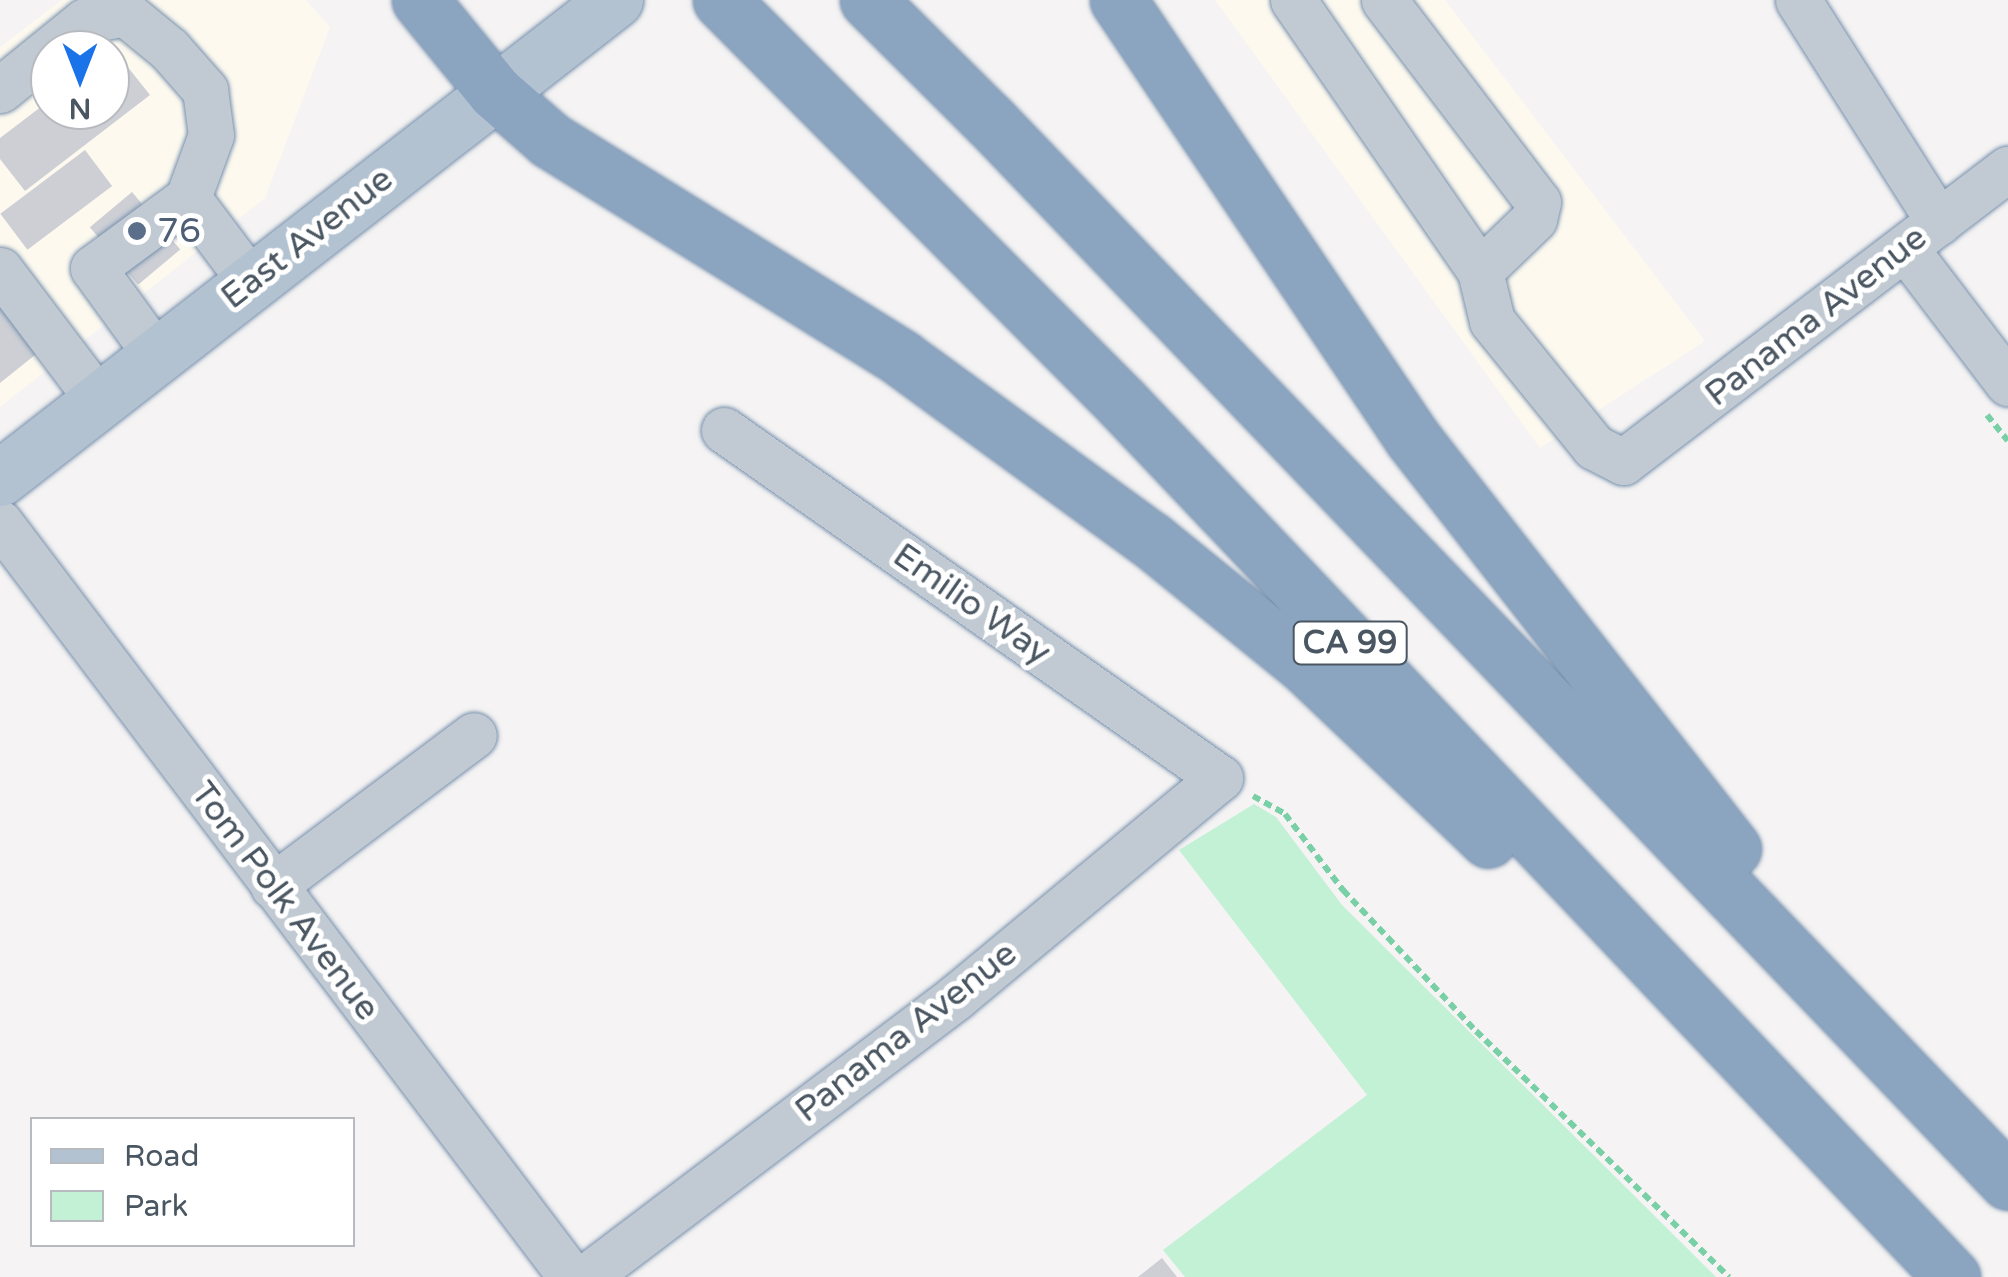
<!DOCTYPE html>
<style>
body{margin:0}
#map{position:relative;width:2008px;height:1277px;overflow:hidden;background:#f5f3f3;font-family:"Varela Round",sans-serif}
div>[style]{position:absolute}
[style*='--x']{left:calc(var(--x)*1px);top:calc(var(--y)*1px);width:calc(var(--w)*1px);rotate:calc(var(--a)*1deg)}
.commercial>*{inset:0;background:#fdf9ef}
.green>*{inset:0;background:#c3f1d5}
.building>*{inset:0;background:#cdcfd5;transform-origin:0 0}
.path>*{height:6px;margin-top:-3px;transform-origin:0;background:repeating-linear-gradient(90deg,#7ad0a6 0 8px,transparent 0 13px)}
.roads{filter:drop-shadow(0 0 2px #7690ad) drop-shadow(0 0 2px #7690ad)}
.minor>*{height:45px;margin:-22.5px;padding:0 22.5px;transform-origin:22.5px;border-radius:22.5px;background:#c1cad2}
.major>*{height:55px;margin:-27.5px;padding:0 27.5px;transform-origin:27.5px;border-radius:27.5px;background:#b3c2d1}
.highway>*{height:55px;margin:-27.5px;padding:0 27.5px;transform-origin:27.5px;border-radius:27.5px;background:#8ba5c1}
.dots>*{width:28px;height:28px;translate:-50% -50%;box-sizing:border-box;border:5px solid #fff;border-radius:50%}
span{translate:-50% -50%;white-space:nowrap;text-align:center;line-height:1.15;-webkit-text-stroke:10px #fff;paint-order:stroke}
.shield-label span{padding:2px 8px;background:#fff;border:2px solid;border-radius:8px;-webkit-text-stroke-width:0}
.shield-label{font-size:32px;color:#4a5661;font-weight:700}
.service-label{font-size:35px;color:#4e5e75}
.left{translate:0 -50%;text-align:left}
.street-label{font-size:35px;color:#4a5661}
.legend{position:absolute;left:30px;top:1117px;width:325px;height:130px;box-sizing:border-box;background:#fff;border:2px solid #b7bbc0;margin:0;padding:12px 18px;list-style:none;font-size:30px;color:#4a5661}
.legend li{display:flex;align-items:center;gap:20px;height:50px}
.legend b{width:50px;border:2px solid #b7bbc0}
.north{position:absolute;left:30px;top:30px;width:100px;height:100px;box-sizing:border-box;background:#fff;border:2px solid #b7bbc0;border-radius:50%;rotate:180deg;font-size:28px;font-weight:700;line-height:40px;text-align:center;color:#4a5661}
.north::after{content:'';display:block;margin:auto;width:35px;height:45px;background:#1a73e8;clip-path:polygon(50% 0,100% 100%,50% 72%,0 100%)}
</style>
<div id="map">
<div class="commercial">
<div style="clip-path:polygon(evenodd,62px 0,306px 0,330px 27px,265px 198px,0 407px,0 47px,62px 0,50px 50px,110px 50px,110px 110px,50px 110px,50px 50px)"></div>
<div style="clip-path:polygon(1215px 0,1445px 0,1705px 341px,1540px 448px)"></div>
</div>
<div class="green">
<div style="clip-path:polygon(1254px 804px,1276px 817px,1342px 905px,1716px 1277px,1185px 1277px,1163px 1250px,1367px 1095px,1179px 850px)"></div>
</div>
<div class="building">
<div style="clip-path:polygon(115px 51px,150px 95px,25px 191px,0 159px,0 138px,50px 100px,50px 110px,110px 110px,110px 55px)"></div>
<div style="left:85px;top:150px;width:45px;height:106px;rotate:53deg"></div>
<div style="left:132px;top:192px;width:75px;height:55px;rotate:50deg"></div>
<div style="clip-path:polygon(0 292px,45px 347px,0 383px)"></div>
<div style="clip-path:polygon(1162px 1258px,1177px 1277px,1138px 1277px)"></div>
</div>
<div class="path">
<div style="--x:1987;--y:415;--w:33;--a:51"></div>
<div style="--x:1253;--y:796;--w:37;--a:29"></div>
<div style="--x:1285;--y:814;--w:96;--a:52.7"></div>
<div style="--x:1343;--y:890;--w:194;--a:46.7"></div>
<div style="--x:1476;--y:1031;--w:353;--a:44.2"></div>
</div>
<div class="roads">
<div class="minor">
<div style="--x:1293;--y:0;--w:329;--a:55.4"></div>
<div style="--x:1384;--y:0;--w:254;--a:52.7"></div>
<div style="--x:1538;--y:202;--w:17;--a:103"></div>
<div style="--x:1534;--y:219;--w:75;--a:136.1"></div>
<div style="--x:1480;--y:271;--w:51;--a:76.5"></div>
<div style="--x:1492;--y:321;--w:162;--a:51"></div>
<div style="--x:1594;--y:447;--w:33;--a:27"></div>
<div style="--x:1623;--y:462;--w:484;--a:-37.3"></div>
<div style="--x:1798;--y:0;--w:263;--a:57.6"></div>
<div style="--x:0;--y:90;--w:109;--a:-39.1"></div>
<div style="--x:85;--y:21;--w:41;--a:-11.3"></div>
<div style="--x:125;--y:13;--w:57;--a:39.3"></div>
<div style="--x:169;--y:49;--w:55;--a:48.7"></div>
<div style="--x:205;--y:90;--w:45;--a:82.4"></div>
<div style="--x:211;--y:135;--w:67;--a:110.1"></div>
<div style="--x:188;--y:198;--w:118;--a:143.6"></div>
<div style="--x:93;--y:268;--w:109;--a:54"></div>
<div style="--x:188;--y:198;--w:105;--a:53.1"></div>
<div style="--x:1905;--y:248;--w:170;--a:52.7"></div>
<div style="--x:0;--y:270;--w:164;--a:52.9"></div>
<div style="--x:0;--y:523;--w:946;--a:52.86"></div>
<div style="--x:273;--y:886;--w:251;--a:-36.9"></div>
<div style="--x:586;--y:1277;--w:464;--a:-37.1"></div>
<div style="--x:956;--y:997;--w:343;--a:-39.7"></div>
<div style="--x:1220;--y:778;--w:606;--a:-144.95"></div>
</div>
<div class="major">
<div style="--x:0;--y:478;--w:779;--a:-37.86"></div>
</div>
<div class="highway">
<div style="--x:420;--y:0;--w:119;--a:50.8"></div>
<div style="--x:495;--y:92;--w:73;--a:41.1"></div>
<div style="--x:550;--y:140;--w:413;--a:31.8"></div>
<div style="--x:901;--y:358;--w:309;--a:36.1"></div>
<div style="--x:1151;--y:540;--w:198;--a:39.1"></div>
<div style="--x:1305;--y:665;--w:253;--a:43.6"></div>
<div style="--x:721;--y:0;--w:567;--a:45.14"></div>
<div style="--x:1121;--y:402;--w:1207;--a:46.48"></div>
<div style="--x:868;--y:0;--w:172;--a:44.8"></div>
<div style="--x:990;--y:121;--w:1470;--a:46.18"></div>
<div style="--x:1118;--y:0;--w:529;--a:56.1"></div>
<div style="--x:1413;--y:439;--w:520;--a:52.03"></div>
</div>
</div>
<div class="dots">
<div style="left:137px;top:231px;background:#5c6f8a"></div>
</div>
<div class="shield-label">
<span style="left:1350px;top:643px">CA 99</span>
</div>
<div class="service-label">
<span class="left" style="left:157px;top:231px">76</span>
</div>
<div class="street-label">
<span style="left:307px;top:238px;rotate:-38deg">East Avenue</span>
<span style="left:1816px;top:316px;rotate:-38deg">Panama Avenue</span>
<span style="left:972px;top:604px;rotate:35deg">Emilio Way</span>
<span style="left:285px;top:901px;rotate:53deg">Tom Polk Avenue</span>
<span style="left:906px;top:1032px;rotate:-38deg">Panama Avenue</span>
</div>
<ul class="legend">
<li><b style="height:12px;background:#b3c2d1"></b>Road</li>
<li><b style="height:28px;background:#c3f1d5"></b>Park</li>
</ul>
<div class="north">N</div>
</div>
